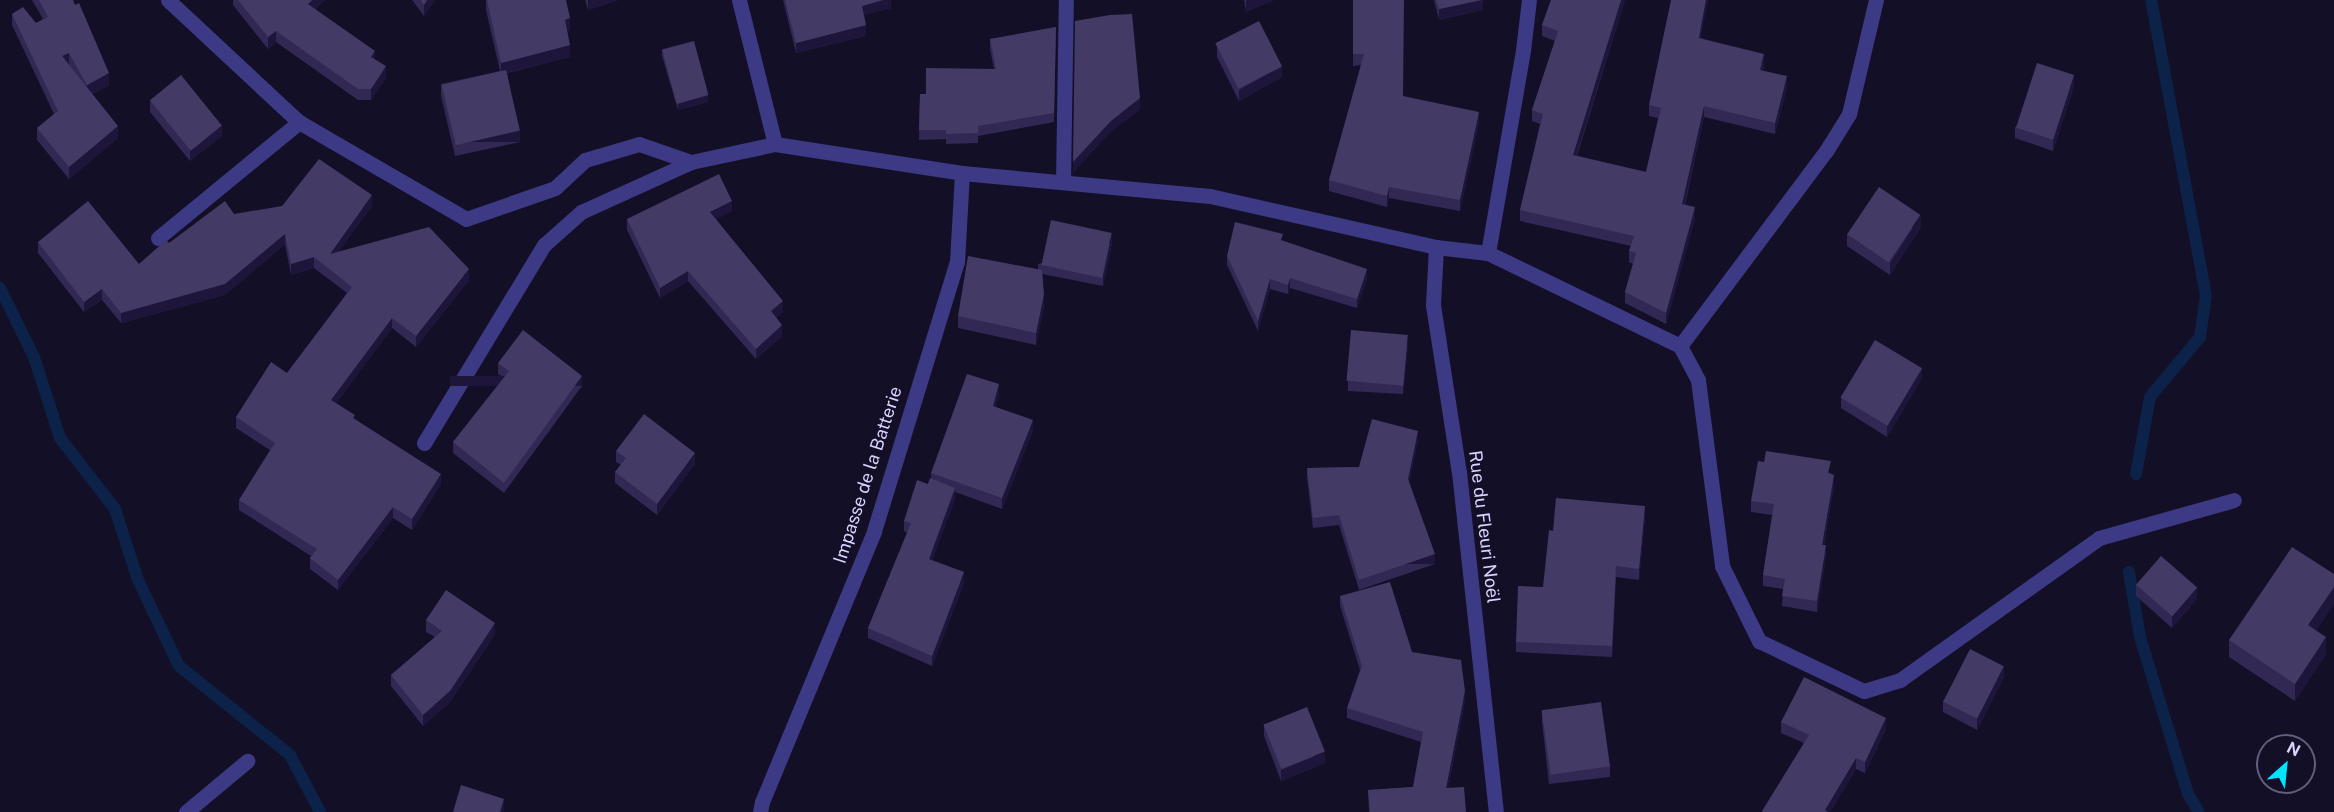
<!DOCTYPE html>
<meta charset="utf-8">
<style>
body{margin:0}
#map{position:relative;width:2334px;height:812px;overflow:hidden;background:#130f26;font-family:"Public Sans",sans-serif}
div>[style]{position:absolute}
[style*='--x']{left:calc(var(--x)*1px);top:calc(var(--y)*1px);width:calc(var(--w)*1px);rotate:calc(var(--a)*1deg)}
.stream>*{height:12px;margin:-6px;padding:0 6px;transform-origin:6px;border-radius:6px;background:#0c2248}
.minor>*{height:15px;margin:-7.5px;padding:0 7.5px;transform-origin:7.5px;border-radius:7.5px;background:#3d3a85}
.wall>*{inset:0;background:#312854}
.shaded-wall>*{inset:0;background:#1d163a;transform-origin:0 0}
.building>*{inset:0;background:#433a66;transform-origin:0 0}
span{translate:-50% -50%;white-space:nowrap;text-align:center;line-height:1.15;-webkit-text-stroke:6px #130f26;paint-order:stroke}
.street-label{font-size:18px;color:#d9d4ff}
.north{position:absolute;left:2256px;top:734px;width:60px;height:60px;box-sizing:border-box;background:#130f26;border:2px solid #625e7d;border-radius:50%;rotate:27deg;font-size:16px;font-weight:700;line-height:24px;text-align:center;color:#d9d4ff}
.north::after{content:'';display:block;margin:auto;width:21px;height:27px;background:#00e5ff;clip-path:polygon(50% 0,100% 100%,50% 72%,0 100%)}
</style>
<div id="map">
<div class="stream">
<div style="--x:0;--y:288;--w:77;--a:63.8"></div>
<div style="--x:34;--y:357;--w:85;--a:72.2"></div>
<div style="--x:60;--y:438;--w:90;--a:52.2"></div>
<div style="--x:115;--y:509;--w:75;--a:72.1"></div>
<div style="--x:138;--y:580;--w:95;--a:64.5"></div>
<div style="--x:179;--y:666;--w:142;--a:38.7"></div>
<div style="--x:290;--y:755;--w:64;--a:62.2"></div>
<div style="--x:2136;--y:474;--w:78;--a:-79.7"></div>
<div style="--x:2150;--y:397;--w:78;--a:-50.2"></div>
<div style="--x:2200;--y:337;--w:41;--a:-81.7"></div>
<div style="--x:2206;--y:296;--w:301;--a:-100.5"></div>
<div style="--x:2129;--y:572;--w:66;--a:80.4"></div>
<div style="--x:2140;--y:637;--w:164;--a:73"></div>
<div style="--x:2188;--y:794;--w:21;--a:59"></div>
</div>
<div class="minor">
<div style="--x:168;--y:0;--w:179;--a:43"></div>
<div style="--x:299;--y:122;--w:193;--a:30.1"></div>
<div style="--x:466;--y:219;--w:94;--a:-19.2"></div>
<div style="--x:555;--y:188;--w:41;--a:-43"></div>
<div style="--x:585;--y:160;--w:56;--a:-16.5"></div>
<div style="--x:639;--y:144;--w:55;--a:19.1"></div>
<div style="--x:739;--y:0;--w:148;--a:76"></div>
<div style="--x:1063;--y:181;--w:181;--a:-89.1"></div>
<div style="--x:158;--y:238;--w:183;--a:-39.4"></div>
<div style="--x:1436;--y:247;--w:58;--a:93"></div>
<div style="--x:1433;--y:305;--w:169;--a:81.2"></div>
<div style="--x:1459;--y:472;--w:342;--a:83.8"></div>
<div style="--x:1488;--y:253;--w:206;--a:-80.2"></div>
<div style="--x:1523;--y:50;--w:50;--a:-83.2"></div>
<div style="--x:1680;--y:346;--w:244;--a:-53.2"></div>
<div style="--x:1826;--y:151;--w:44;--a:-58.1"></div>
<div style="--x:1849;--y:114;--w:117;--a:-76.7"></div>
<div style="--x:424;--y:443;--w:232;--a:-58.8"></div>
<div style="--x:544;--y:245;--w:50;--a:-41.7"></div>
<div style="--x:581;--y:212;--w:121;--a:-24.4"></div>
<div style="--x:691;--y:162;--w:86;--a:-12.1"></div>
<div style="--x:775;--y:144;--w:189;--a:8.8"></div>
<div style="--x:962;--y:173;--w:249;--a:5.3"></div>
<div style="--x:1210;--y:196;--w:232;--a:12.7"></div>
<div style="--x:1436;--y:247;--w:52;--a:6.6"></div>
<div style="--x:1488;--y:253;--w:213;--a:25.8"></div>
<div style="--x:1680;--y:346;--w:38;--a:62"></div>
<div style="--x:1698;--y:380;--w:188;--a:82.6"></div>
<div style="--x:1722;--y:566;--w:84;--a:63.7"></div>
<div style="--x:1759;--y:641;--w:116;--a:25.5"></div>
<div style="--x:1864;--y:691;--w:38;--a:-17"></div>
<div style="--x:1900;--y:680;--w:244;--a:-35.5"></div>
<div style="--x:2099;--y:538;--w:140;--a:-15.7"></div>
<div style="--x:186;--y:812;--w:80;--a:-39.9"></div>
<div style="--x:760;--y:812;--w:10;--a:-79"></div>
<div style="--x:762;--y:802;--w:293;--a:-67.5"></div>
<div style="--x:874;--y:531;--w:282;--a:-72.9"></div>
<div style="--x:957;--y:262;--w:89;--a:-86.8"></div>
</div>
<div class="wall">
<div style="clip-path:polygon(32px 0,73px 0,109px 85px,92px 94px,118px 138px,69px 179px,37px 140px,37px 128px,54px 114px,12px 25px,12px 14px,36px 23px,43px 19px)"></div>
<div style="clip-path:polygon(233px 0,325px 0,315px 9px,375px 60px,386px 78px,371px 100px,358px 100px,276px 42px,268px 49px,233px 5px)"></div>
<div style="clip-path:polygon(412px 0,435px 0,424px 16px)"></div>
<div style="clip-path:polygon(486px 0,570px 30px,567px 31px,570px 57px,507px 73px,520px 142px,455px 156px,441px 96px,441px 84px,500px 71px,486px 10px)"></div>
<div style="clip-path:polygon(585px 0,618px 0,588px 10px)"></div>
<div style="clip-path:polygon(783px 0,891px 0,891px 8px,864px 15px,866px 36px,796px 53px)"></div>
<div style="clip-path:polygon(1244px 0,1274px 0,1246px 12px)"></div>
<div style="clip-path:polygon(1353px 0,1403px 96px,1479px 123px,1460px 211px,1389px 198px,1387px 207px,1329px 191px,1329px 180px,1361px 65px,1353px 66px)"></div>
<div style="clip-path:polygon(1434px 0,1483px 0,1483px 10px,1439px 20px)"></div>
<div style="clip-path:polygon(1551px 0,1625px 0,1577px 156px,1646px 172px,1658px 118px,1649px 116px,1649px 105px,1701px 38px,1764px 65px,1763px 71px,1787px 87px,1775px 134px,1704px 117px,1685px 205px,1695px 218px,1666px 324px,1625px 303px,1625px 292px,1633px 264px,1629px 262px,1629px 251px,1631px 246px,1520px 221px,1520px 210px,1540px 124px,1532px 121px,1532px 110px,1555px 41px,1542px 36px,1542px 25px)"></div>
<div style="clip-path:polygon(1056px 27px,1054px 122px,978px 136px,978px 143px,946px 144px,946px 139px,919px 140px,920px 94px,926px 94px,994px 69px,990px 49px,990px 39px)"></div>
<div style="clip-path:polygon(1217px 46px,1282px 77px,1239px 101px,1217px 57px)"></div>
<div style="clip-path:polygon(662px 50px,708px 102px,678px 110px,662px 56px)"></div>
<div style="clip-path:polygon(2074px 86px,2053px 151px,2015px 138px,2015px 127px)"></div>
<div style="clip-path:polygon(150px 101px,222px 136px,190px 161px,150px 112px)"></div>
<div style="clip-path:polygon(372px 206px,339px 251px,469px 280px,416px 347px,392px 328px,336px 403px,355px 419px,441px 484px,412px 530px,393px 518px,338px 590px,310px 569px,310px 558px,311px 556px,239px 510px,239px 500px,270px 450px,236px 428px,236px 417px,287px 373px,347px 293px,314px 268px,291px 275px,285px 244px,225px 295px,121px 323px,102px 300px,84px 312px,38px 253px,38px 242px,139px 264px,169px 243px)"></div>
<div style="clip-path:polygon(732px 211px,716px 219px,783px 312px,776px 318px,782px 336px,756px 359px,688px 281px,660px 298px,627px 230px,627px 219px)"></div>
<div style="clip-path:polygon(1921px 227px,1890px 275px,1847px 246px,1847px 234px)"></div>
<div style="clip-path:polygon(1283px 241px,1367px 278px,1357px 308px,1290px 288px,1288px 294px,1270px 289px,1258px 331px,1227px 265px,1227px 256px)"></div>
<div style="clip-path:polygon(1112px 243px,1103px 286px,1042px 274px,1044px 306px,1036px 345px,958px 328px,958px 316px,1038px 269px,1038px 264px)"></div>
<div style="clip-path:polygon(1408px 345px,1403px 394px,1348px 391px,1348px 381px)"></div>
<div style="clip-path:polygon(498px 363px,582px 386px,504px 493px,453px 453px,453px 442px,504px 378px,498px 374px)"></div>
<div style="clip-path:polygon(1922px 378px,1887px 437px,1841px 408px,1841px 398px)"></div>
<div style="clip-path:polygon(999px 395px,995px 407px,1033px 430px,1002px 509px,955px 492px,955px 499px,932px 560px,964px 583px,932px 666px,868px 638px,868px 628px,907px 533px,904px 531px,904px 521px,931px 479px,931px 473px)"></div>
<div style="clip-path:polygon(1418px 441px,1409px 482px,1435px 564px,1359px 590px,1339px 525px,1313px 528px,1307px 478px,1307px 468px,1359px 467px)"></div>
<div style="clip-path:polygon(616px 451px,695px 464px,657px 515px,615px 483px,615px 472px,621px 465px,616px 462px)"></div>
<div style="clip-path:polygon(1831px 472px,1830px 474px,1834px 486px,1824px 545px,1826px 556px,1817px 612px,1782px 606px,1783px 589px,1763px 586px,1763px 575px,1772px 515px,1751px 512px,1751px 501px)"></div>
<div style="clip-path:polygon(1645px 517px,1639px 580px,1616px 577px,1612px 657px,1516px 652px,1516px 642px,1543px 587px,1553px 531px)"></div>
<div style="clip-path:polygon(2334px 574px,2334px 604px,2316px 630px,2326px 654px,2295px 701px,2229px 657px,2229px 640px)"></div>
<div style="clip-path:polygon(2136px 584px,2197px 599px,2172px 628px,2136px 596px)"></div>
<div style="clip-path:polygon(1340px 596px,1412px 652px,1465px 701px,1448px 788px,1466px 812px,1369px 812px,1368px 790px,1413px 787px,1421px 742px,1347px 718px,1347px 708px,1360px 670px,1340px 606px)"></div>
<div style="clip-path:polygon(426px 620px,495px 634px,450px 702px,423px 726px,391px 686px,391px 675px,435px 637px,426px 632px)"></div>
<div style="clip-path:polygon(2004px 677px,1977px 730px,1943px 712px,1943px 701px)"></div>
<div style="clip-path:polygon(1542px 711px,1610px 766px,1610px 777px,1549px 784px,1542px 722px)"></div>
<div style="clip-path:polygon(1781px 722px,1886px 729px,1865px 773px,1856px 769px,1830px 812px,1762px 812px,1804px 743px,1781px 733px)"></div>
<div style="clip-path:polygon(1264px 725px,1325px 763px,1281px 781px,1264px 736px)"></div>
</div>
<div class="shaded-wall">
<div style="clip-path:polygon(312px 0,325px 0,308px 15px,308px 4px)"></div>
<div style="clip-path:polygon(427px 0,435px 0,424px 16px,424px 5px)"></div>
<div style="clip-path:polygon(588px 0,618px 0,588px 10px)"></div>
<div style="clip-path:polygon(883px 0,891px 0,891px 8px,862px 16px,862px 6px)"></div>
<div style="clip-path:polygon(1248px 0,1274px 0,1246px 12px,1246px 1px)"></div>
<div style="clip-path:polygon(1483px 0,1483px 10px,1439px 20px,1439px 9px)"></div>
<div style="clip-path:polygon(1621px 0,1625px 0,1573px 166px,1573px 155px)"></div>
<div style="clip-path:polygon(1706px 0,1708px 0,1699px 49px,1699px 38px)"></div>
<div style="clip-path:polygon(570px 18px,570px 30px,565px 31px,565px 20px)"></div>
<div style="clip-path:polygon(866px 25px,866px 36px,796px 53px,796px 43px)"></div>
<div style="clip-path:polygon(276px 31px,276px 42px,268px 49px,268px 37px)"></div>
<div style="clip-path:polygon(570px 45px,570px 57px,501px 74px,501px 63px)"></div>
<div style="clip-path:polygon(375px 51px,375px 63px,371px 57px)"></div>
<div style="clip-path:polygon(69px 53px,69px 65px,62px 56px)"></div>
<div style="clip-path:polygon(1764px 54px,1764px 65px,1760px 81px,1760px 70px)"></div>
<div style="clip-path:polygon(386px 66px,386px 78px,371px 100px,371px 89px)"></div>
<div style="clip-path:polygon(1282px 66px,1282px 77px,1239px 101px,1239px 90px)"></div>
<div style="clip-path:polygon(109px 73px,109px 85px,87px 96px,87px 85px)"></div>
<div style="clip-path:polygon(2074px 75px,2074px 86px,2053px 151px,2053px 140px)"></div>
<div style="clip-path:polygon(1787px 76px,1787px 87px,1775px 134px,1775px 123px)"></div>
<div style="clip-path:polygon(708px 95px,708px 102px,678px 110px,678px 104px)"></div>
<div style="clip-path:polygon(1140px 98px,1140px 110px,1111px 132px,1073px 173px,1073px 162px,1111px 121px)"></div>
<div style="clip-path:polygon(1704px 106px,1704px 117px,1682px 215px,1682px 204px)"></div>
<div style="clip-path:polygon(1479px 112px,1479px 123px,1460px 211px,1460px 200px)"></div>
<div style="clip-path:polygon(222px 125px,222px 136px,190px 161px,190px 150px)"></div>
<div style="clip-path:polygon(118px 126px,118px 138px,69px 179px,69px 167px)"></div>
<div style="left:520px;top:130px;width:12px;height:66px;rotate:90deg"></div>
<div style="clip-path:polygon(1389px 187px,1389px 198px,1387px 207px,1387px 196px)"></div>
<div style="clip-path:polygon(372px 195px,372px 206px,330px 264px,330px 254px)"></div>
<div style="clip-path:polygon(732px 201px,732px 211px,710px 222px,710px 212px)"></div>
<div style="clip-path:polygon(1695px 207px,1695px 218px,1666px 324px,1666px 313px)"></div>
<div style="clip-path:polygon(1921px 215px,1921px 227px,1890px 275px,1890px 263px)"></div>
<div style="clip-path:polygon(1112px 233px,1112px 243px,1103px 286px,1103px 277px)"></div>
<div style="clip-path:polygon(285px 234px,285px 244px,225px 295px,121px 323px,121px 313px)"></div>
<div style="clip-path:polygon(314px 257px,314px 268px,291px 275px,291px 264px)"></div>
<div style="clip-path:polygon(469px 269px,469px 280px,416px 347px,416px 336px)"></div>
<div style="clip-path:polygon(1367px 269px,1367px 278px,1357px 308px,1357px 299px)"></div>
<div style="clip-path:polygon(688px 271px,688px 281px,660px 298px,660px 288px)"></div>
<div style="clip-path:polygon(1290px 278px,1290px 288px,1288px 294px,1288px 285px)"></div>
<div style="clip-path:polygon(1270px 279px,1270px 289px,1258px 331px,1258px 321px)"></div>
<div style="clip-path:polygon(102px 289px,102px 300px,84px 312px,84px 302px)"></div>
<div style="clip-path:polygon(1044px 294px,1044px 306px,1036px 345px,1036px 333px)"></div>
<div style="clip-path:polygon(783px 301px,783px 312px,771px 322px,771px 311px)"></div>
<div style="clip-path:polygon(392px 318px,392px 328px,331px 411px,331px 400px)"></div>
<div style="clip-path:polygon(782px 325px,782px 336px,756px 359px,756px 349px)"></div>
<div style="clip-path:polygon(1408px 335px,1408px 345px,1403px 394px,1403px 384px)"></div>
<div style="clip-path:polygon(1922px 368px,1922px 378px,1887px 437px,1887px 426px)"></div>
<div style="left:582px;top:376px;width:10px;height:132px;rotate:90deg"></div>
<div style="clip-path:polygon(999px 384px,999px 395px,993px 417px,993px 406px)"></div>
<div style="clip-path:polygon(1033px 420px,1033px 430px,1002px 509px,1002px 498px)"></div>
<div style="clip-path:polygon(1418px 431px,1418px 441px,1408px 489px,1408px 479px)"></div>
<div style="clip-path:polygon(695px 453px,695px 464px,657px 515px,657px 504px)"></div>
<div style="clip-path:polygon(441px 474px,441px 484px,412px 530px,412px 519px)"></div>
<div style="clip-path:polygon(1834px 475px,1834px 486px,1822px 555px,1822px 545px)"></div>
<div style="clip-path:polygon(955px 488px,955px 499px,929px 570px,929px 559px)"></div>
<div style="clip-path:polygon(1645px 506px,1645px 517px,1639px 580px,1639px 569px)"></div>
<div style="clip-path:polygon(393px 507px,393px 518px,338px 590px,338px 580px)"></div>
<div style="clip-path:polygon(1826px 545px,1826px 556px,1817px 612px,1817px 601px)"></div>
<div style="left:1435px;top:554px;width:10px;height:80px;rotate:90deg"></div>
<div style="clip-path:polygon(964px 572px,964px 583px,932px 666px,932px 656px)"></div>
<div style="clip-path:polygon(2197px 587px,2197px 599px,2172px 628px,2172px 616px)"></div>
<div style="clip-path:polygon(2334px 587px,2334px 604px,2308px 642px,2308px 625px)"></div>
<div style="clip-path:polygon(495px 623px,495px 634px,450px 702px,423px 726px,423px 715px)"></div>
<div style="clip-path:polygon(2326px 637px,2326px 654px,2295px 701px,2295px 684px)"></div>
<div style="clip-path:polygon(2004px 666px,2004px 677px,1977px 730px,1977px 718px)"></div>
<div style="clip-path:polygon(1465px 691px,1465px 701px,1446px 799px,1446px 788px)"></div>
<div style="clip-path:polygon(1886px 718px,1886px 729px,1865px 773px,1865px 762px)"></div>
<div style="clip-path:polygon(1325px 752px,1325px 763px,1281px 781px,1281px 770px)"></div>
<div style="clip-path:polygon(1856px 758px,1856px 769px,1830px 812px,1825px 812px,1825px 810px)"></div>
<div style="clip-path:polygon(504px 799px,504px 810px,503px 812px,500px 812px)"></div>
</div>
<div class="building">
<div style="clip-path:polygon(39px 0,73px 0,75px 5px,79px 3px,109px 73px,87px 85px,69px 53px,62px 56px,118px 126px,69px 167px,37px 128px,58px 111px,12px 14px,23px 7px,36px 23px,48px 17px)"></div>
<div style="clip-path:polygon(238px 0,312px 0,308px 4px,375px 51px,371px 57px,386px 66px,371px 89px,358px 89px,276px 31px,268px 37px)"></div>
<div style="clip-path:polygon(421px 0,427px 0,424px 5px)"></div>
<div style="clip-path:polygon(487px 0,566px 0,570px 18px,565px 20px,570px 45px,501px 63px)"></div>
<div style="clip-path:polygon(785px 0,883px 0,862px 6px,866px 25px,796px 43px)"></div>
<div style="clip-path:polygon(1353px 0,1404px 0,1403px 96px,1479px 112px,1460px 200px,1389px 187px,1387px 196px,1329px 180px,1364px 54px,1353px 54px)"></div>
<div style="clip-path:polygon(1436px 0,1481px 0,1439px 9px)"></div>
<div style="clip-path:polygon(1551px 0,1621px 0,1573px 155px,1646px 172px,1661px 108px,1649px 105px,1671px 0,1706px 0,1699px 38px,1764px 54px,1760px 70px,1787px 76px,1775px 123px,1704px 106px,1682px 204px,1695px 207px,1666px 313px,1625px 292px,1636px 253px,1629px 251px,1634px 236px,1520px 210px,1543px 114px,1532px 110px,1558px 31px,1542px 25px)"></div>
<div style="clip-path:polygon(1132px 14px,1140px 98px,1111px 121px,1073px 162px,1075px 21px,1110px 15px)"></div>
<div style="left:1259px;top:21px;width:51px;height:49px;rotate:63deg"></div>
<div style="clip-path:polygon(1056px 27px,1054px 113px,978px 126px,978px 133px,946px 134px,946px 130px,919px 130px,920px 94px,926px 94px,926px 68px,996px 69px,990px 39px)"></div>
<div style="left:694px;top:41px;width:56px;height:33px;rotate:75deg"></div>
<div style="left:2037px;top:63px;width:39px;height:68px;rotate:18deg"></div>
<div style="left:506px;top:70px;width:62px;height:66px;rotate:77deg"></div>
<div style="left:181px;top:75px;width:65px;height:40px;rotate:51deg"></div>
<div style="clip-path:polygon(319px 159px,372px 195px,330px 254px,429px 227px,469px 269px,416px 336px,392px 318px,331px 400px,355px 415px,353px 418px,441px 474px,412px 519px,393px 507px,338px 580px,310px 558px,317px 549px,239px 500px,275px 443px,236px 417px,271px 362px,287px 373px,352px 287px,314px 257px,291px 264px,285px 234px,225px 284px,121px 313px,102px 289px,84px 302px,38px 242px,88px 201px,139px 264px,166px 240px,169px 243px,225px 201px,234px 214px,282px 206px)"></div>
<div style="clip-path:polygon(719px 174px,732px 201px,710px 212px,783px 301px,771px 311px,782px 325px,756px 349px,688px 271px,660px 288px,627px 219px)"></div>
<div style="left:1879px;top:187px;width:50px;height:57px;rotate:34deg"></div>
<div style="left:1051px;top:220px;width:62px;height:46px;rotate:12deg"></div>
<div style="clip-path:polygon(1235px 222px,1283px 234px,1281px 240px,1367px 269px,1357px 299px,1290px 278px,1288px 285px,1270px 279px,1258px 321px,1227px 256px)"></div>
<div style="clip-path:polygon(968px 256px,1042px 270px,1044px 294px,1036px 333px,958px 316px)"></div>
<div style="clip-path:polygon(523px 330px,582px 376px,504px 483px,453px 442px,509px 371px,498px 363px)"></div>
<div style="left:1351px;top:330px;width:57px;height:51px;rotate:5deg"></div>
<div style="left:1875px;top:340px;width:55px;height:67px;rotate:31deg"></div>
<div style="clip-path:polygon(967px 374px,999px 384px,993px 406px,1033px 420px,1002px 498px,931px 473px)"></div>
<div style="clip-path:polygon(644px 414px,695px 453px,657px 504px,615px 472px,626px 458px,616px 451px)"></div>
<div style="clip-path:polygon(1372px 419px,1418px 431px,1408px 479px,1435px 554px,1359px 580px,1339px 515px,1313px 518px,1307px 468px,1359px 467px)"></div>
<div style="clip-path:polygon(1766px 451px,1831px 461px,1828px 473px,1834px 475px,1822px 545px,1826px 545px,1817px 601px,1782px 596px,1785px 579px,1763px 575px,1774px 504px,1751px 501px,1758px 461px,1764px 462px)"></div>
<div style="clip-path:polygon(930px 478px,955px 488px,929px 559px,964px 572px,932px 656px,868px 628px,911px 523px,904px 521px,917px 480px,928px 484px)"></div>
<div style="clip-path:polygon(1556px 498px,1645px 506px,1639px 569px,1616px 566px,1612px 646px,1516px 642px,1518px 586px,1543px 587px,1549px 530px,1553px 531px)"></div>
<div style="clip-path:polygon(2292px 547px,2334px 574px,2334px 587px,2308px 625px,2326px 637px,2295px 684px,2229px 640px)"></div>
<div style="left:2161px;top:556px;width:48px;height:38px;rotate:41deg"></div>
<div style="clip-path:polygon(1390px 582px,1412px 652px,1461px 660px,1465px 691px,1446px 788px,1464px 787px,1466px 812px,1370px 812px,1368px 790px,1413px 787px,1423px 732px,1347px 708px,1362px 666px,1340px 596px)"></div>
<div style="clip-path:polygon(446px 590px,495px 623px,450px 691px,423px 715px,391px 675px,442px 631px,426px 620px)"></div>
<div style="left:1970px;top:649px;width:38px;height:59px;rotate:27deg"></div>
<div style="clip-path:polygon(1804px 677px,1886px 718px,1865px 762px,1856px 758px,1825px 810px,1828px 812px,1764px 812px,1762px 811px,1809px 735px,1781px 722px)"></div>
<div style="left:1601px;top:702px;width:65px;height:60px;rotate:82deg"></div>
<div style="left:1307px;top:707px;width:48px;height:47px;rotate:68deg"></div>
<div style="clip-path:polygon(461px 785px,504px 799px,500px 812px,453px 812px)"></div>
</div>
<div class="street-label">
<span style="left:868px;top:475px;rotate:-72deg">Impasse de la Batterie</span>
<span style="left:1484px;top:527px;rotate:83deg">Rue du Fleuri Noël</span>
</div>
<div class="north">N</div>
</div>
